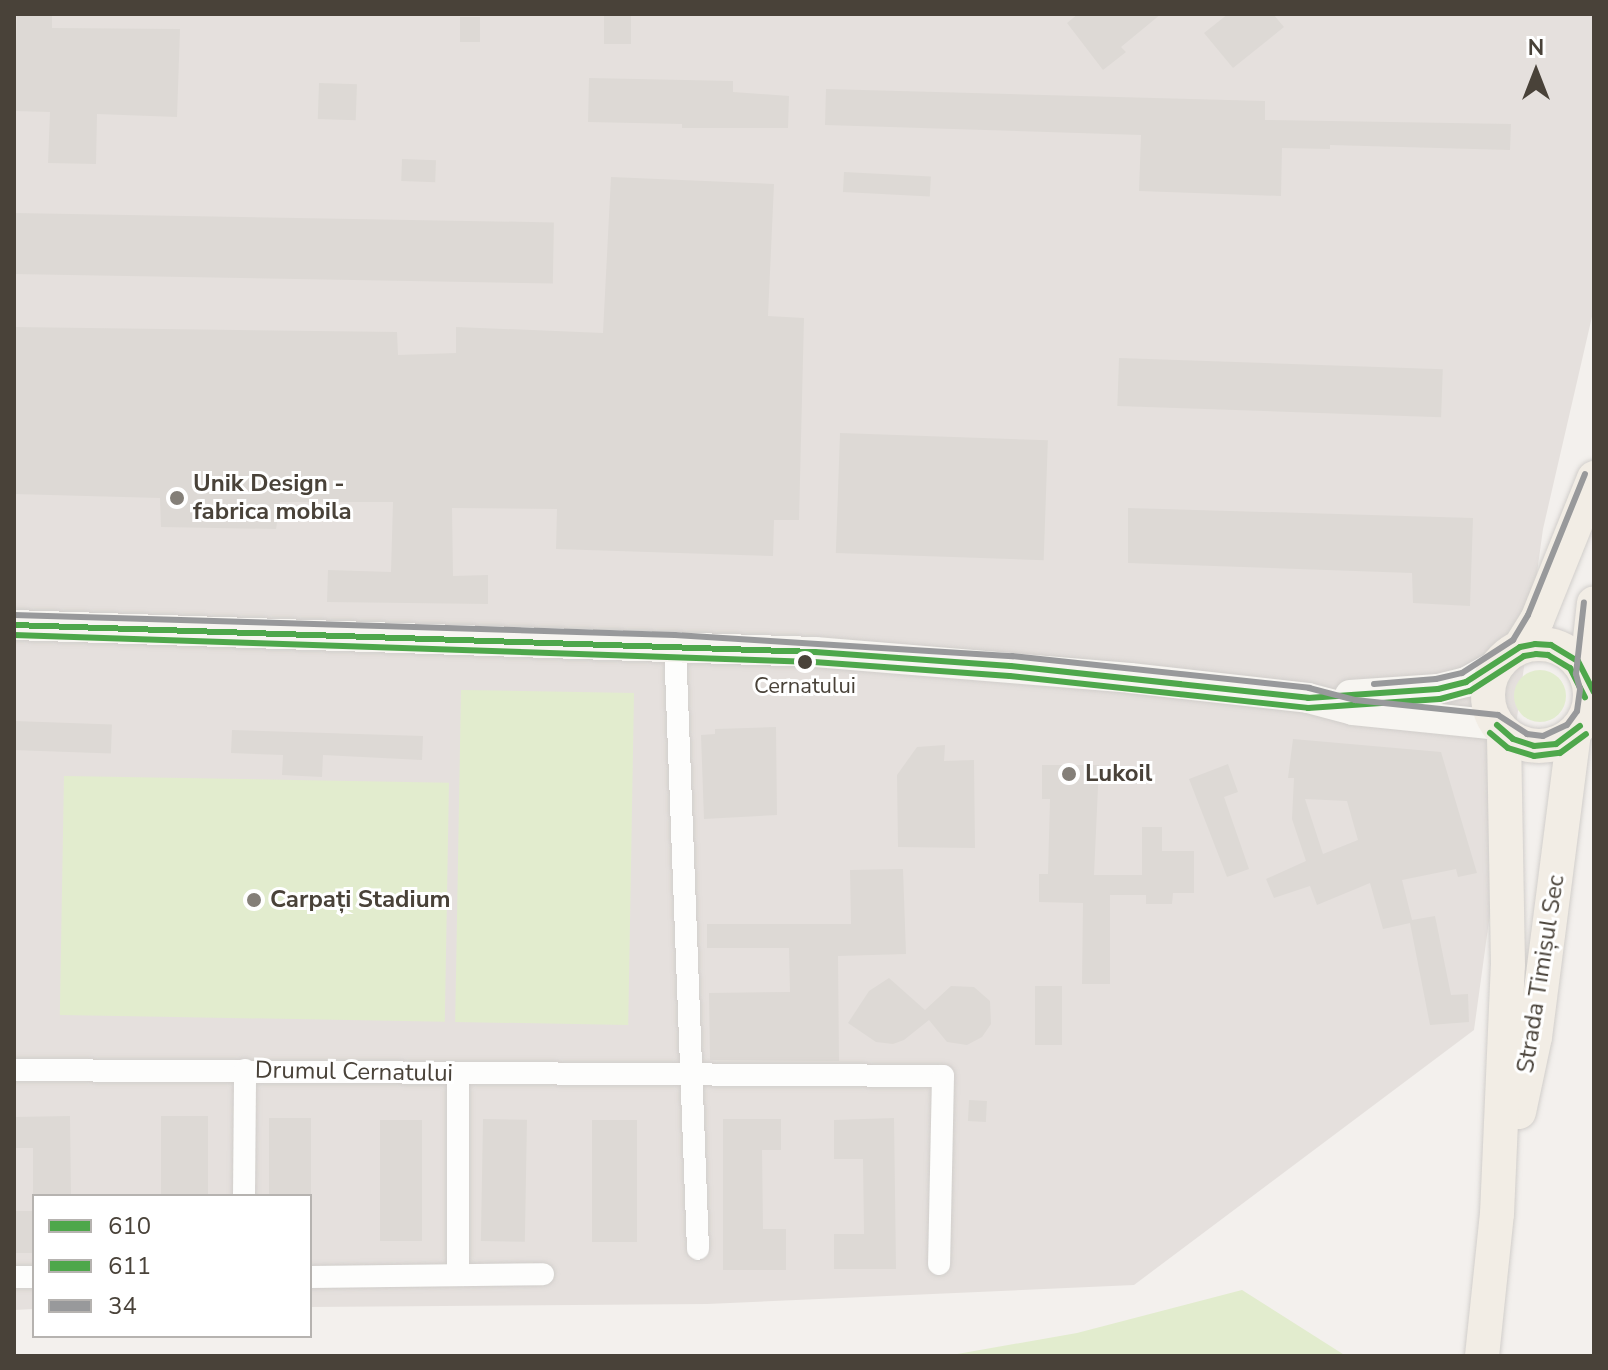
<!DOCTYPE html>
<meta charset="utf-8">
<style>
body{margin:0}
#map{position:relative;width:1608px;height:1370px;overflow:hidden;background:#f3f0ed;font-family:"Nunito Sans",sans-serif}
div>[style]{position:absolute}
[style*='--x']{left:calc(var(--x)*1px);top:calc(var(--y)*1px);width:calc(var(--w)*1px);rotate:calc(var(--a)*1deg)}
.industrial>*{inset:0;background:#e5e0dd}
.green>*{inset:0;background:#e2ecce;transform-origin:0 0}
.round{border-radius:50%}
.building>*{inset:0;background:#ddd9d5;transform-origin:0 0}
.roads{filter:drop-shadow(0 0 2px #d1cecb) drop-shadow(0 0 2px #d1cecb)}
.minor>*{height:22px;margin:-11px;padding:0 11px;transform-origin:11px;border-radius:11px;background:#fdfdfc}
.secondary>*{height:30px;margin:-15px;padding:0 15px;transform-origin:15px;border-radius:15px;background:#f7f5f1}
.primary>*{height:34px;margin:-17px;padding:0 17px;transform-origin:17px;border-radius:17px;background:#f2ede5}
.primary>.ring{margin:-17px;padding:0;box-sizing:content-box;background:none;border:34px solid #f2ede5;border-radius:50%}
.bus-1>*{height:6px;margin:-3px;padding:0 3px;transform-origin:3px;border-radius:3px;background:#4ea74b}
.bus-2>*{height:6px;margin:-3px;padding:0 3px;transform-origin:3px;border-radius:3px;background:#4ea74b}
.bus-3>*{height:6px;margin:-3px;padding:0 3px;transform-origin:3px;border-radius:3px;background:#98999b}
.dots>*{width:22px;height:22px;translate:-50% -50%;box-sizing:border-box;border:4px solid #fff;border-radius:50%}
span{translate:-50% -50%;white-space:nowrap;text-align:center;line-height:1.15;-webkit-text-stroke:6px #fff;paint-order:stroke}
.bus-label{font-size:22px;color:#494239}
.poi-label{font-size:24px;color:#494239;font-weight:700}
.left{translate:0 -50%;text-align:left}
.street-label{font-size:24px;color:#494239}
.frame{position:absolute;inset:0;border:16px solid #494239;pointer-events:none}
.legend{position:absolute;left:32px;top:1194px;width:280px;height:144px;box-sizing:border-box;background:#fff;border:2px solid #b6b3b0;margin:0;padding:10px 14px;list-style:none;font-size:24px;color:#494239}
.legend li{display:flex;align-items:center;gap:16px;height:40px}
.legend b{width:40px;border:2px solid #b6b3b0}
.north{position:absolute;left:1496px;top:32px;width:80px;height:80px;-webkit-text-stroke:6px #fff;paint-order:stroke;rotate:0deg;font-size:22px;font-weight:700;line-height:32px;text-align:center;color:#494239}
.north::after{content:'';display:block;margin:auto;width:28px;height:36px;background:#494239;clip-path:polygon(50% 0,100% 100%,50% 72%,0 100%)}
</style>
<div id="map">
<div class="industrial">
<div style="clip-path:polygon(14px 14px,1594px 14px,1594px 308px,1543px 529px,1474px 1030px,1134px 1285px,707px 1304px,310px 1307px,310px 1196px,34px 1196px,34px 1309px,14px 1310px)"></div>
</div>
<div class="green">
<div class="round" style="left:1514px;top:670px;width:52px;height:52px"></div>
<div style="left:461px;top:690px;width:173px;height:332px;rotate:1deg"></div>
<div style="left:64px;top:776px;width:385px;height:239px;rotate:1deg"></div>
<div style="clip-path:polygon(1242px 1290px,1346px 1356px,946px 1356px,1077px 1333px)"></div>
</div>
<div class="building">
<div style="clip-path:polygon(17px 14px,52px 14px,52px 28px,180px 29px,177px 117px,97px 114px,96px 164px,48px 163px,50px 112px,14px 111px)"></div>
<div style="left:604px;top:14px;width:27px;height:30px"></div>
<div style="clip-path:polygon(1078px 14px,1161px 14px,1121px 47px,1126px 52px,1103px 70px,1067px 23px)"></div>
<div style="clip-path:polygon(1228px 14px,1273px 14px,1284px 27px,1233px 68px,1204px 33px)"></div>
<div style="left:460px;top:17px;width:20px;height:25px"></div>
<div style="clip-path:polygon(589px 78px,733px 81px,733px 92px,789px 96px,788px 128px,682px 128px,682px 124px,588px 122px)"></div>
<div style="left:319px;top:83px;width:38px;height:36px;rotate:2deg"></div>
<div style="clip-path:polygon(826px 89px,1265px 101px,1265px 120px,1511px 124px,1510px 150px,1330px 145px,1330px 149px,1282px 148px,1281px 196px,1139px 191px,1141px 135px,825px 125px)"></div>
<div style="left:402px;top:159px;width:34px;height:22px;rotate:2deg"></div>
<div style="left:844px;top:172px;width:87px;height:20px;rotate:3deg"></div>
<div style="clip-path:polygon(611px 177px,774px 184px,768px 316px,804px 318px,799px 520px,774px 520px,773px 556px,556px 549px,557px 509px,452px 508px,453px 576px,488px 575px,488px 604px,327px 602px,328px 570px,391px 572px,393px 502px,280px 502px,276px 529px,161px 527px,160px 498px,14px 494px,14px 327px,397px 332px,398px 355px,456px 353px,456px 327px,603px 333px)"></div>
<div style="left:14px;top:213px;width:540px;height:61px;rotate:1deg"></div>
<div style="left:1119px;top:358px;width:324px;height:48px;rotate:2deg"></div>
<div style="left:840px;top:433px;width:208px;height:120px;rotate:2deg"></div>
<div style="clip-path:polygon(1128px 508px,1473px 518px,1470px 606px,1413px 603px,1412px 573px,1128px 563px)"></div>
<div style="left:14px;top:721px;width:98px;height:29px;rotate:2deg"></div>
<div style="clip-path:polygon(776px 727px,777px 815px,704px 819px,701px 735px,715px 734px,715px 729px)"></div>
<div style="clip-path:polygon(232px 730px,423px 736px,422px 760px,323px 755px,322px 777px,282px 775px,283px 755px,231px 753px)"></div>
<div style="clip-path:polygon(evenodd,1293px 739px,1441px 752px,1477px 873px,1458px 877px,1456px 869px,1402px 880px,1412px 920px,1435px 916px,1451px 995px,1468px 994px,1469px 1022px,1430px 1025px,1410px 923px,1383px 929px,1370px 883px,1317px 905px,1310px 886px,1274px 898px,1266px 879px,1306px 861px,1292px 819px,1294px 778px,1288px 778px,1293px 739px,1305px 799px,1347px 801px,1358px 840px,1323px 854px,1305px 799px)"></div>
<div style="clip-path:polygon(945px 745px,944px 761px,974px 760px,975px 848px,898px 847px,897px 775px,917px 747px)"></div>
<div style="clip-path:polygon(1228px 764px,1238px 792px,1224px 797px,1249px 869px,1227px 877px,1189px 779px)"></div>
<div style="clip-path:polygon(1042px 765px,1099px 765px,1094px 875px,1142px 875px,1142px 827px,1162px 827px,1162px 851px,1194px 851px,1194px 893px,1173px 893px,1172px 904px,1146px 904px,1146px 895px,1110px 895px,1110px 984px,1082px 984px,1083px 903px,1039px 902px,1039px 874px,1048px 874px,1050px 799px,1042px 799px)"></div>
<div style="clip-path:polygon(903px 869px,906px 954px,838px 956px,839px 1061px,710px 1060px,709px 993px,790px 992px,789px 948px,707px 948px,707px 924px,851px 924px,850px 870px)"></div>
<div style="clip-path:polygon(889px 978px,925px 1010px,951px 986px,974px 987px,990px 1001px,991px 1024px,982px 1037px,967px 1045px,947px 1042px,929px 1020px,904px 1040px,893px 1044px,876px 1042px,848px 1023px,869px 991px)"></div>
<div style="left:1035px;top:986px;width:27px;height:59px"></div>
<div style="left:969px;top:1100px;width:18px;height:21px;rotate:3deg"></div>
<div style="clip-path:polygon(70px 1116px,71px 1196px,33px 1196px,33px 1148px,14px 1148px,14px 1117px)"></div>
<div style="left:161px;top:1116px;width:47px;height:80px"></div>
<div style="left:269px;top:1118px;width:42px;height:78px"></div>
<div style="clip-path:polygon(894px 1118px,896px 1269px,834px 1269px,834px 1234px,864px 1234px,863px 1159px,834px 1159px,834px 1120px)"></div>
<div style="left:483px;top:1119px;width:44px;height:122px;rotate:1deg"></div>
<div style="clip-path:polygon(723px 1119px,781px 1119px,781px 1150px,762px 1150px,763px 1229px,786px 1229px,786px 1270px,723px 1270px)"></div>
<div style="left:380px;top:1120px;width:42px;height:121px"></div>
<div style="left:592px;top:1120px;width:45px;height:122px"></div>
<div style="left:14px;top:1211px;width:20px;height:42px"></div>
</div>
<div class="roads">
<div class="minor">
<div style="--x:675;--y:645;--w:604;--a:87.82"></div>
<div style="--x:14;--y:1070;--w:929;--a:0.37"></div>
<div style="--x:943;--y:1076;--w:188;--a:91.2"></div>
<div style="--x:244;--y:1196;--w:126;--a:-89.5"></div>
<div style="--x:458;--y:1275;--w:202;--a:-90"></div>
<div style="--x:14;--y:1277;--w:20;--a:0"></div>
<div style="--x:310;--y:1277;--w:233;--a:-0.7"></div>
</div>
<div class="secondary">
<div style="--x:14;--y:625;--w:801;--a:1.93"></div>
<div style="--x:815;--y:652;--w:316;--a:4.7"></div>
<div style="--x:1130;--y:678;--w:179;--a:6.4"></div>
<div style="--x:1308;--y:698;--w:47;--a:14.9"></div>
<div style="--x:1353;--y:710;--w:145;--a:5.9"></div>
<div style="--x:1350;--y:695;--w:88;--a:-3.9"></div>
<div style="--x:1438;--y:689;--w:29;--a:-14"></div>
<div style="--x:1466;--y:682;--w:35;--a:-29"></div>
</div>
<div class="primary">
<div class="ring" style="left:1488px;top:644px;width:68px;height:68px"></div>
<div style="--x:1520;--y:647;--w:32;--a:-58"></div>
<div style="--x:1537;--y:620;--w:153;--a:-68.1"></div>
<div style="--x:1586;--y:675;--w:72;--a:-83.7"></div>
<div style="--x:1519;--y:1112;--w:77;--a:-78"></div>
<div style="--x:1535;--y:1037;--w:306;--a:-82.7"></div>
<div style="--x:1482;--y:1356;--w:143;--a:-84"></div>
<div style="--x:1497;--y:1214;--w:249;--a:-87.5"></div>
<div style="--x:1508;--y:965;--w:232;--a:-91"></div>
</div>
</div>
<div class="bus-1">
<div style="--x:14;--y:625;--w:801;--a:1.93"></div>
<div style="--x:815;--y:652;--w:196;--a:4.1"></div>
<div style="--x:1011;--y:666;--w:299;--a:6.1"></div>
<div style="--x:1308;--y:698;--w:130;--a:-4"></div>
<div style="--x:1438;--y:689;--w:29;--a:-14"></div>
<div style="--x:1466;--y:682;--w:64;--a:-32.9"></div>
<div style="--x:1520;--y:647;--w:15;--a:-11"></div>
<div style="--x:1535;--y:644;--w:16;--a:4"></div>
<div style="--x:1551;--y:645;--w:31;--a:31"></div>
<div style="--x:1578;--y:661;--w:35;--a:63"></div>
<div style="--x:1497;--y:725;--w:21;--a:41"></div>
<div style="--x:1513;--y:739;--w:22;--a:18"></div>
<div style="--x:1534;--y:746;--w:22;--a:-5"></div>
<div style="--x:1556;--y:744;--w:30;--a:-37"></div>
</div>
<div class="bus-2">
<div style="--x:14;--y:635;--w:800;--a:1.93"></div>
<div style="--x:814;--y:662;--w:196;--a:4.1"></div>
<div style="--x:1010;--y:676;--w:300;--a:6.1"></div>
<div style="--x:1308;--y:708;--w:132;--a:-3.9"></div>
<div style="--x:1440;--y:699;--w:31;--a:-15"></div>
<div style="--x:1470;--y:691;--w:64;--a:-32.9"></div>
<div style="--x:1524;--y:656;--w:12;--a:-9"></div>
<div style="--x:1536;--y:654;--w:12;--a:5"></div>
<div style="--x:1548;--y:655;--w:26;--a:31"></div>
<div style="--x:1570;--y:668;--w:33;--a:63"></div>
<div style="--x:1490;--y:733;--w:23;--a:40"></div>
<div style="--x:1508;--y:748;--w:27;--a:17"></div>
<div style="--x:1534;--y:756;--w:26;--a:-7"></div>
<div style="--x:1560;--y:753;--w:32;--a:-36"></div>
</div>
<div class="bus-3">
<div style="--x:14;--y:615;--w:661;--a:1.73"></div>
<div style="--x:675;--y:635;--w:338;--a:3.6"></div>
<div style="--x:1012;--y:656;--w:299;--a:6.1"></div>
<div style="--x:1309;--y:688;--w:48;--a:14.6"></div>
<div style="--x:1355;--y:700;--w:144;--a:6"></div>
<div style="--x:1498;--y:715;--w:35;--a:33"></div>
<div style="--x:1527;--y:734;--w:16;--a:7"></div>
<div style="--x:1543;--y:736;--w:26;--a:-25"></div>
<div style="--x:1567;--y:725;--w:17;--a:-54"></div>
<div style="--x:1577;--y:711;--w:22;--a:-82"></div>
<div style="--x:1580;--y:689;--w:16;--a:-105"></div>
<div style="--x:1576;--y:674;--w:72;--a:-83.7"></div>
<div style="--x:1374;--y:684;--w:62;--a:-4.6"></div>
<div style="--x:1436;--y:679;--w:27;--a:-13"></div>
<div style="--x:1462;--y:673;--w:61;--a:-32.9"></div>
<div style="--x:1513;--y:640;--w:29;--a:-59"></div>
<div style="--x:1528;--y:615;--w:152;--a:-68"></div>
</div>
<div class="dots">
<div style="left:177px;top:498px;background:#847f78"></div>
<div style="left:805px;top:662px;background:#494239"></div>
<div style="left:1069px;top:774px;background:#847f78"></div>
<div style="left:254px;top:900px;background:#847f78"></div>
</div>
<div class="bus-label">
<span style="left:805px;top:687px">Cernatului</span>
</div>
<div class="poi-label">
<span class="left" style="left:193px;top:498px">Unik Design -<br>fabrica mobila</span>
<span class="left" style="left:1085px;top:774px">Lukoil</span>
<span class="left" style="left:270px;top:900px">Carpați Stadium</span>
</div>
<div class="street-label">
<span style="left:1541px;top:974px;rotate:-81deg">Strada Timișul Sec</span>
<span style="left:354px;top:1072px;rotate:1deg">Drumul Cernatului</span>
</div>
<div class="frame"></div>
<ul class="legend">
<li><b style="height:10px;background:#4ea74b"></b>610</li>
<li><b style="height:10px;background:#4ea74b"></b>611</li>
<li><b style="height:10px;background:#98999b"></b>34</li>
</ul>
<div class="north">N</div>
</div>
